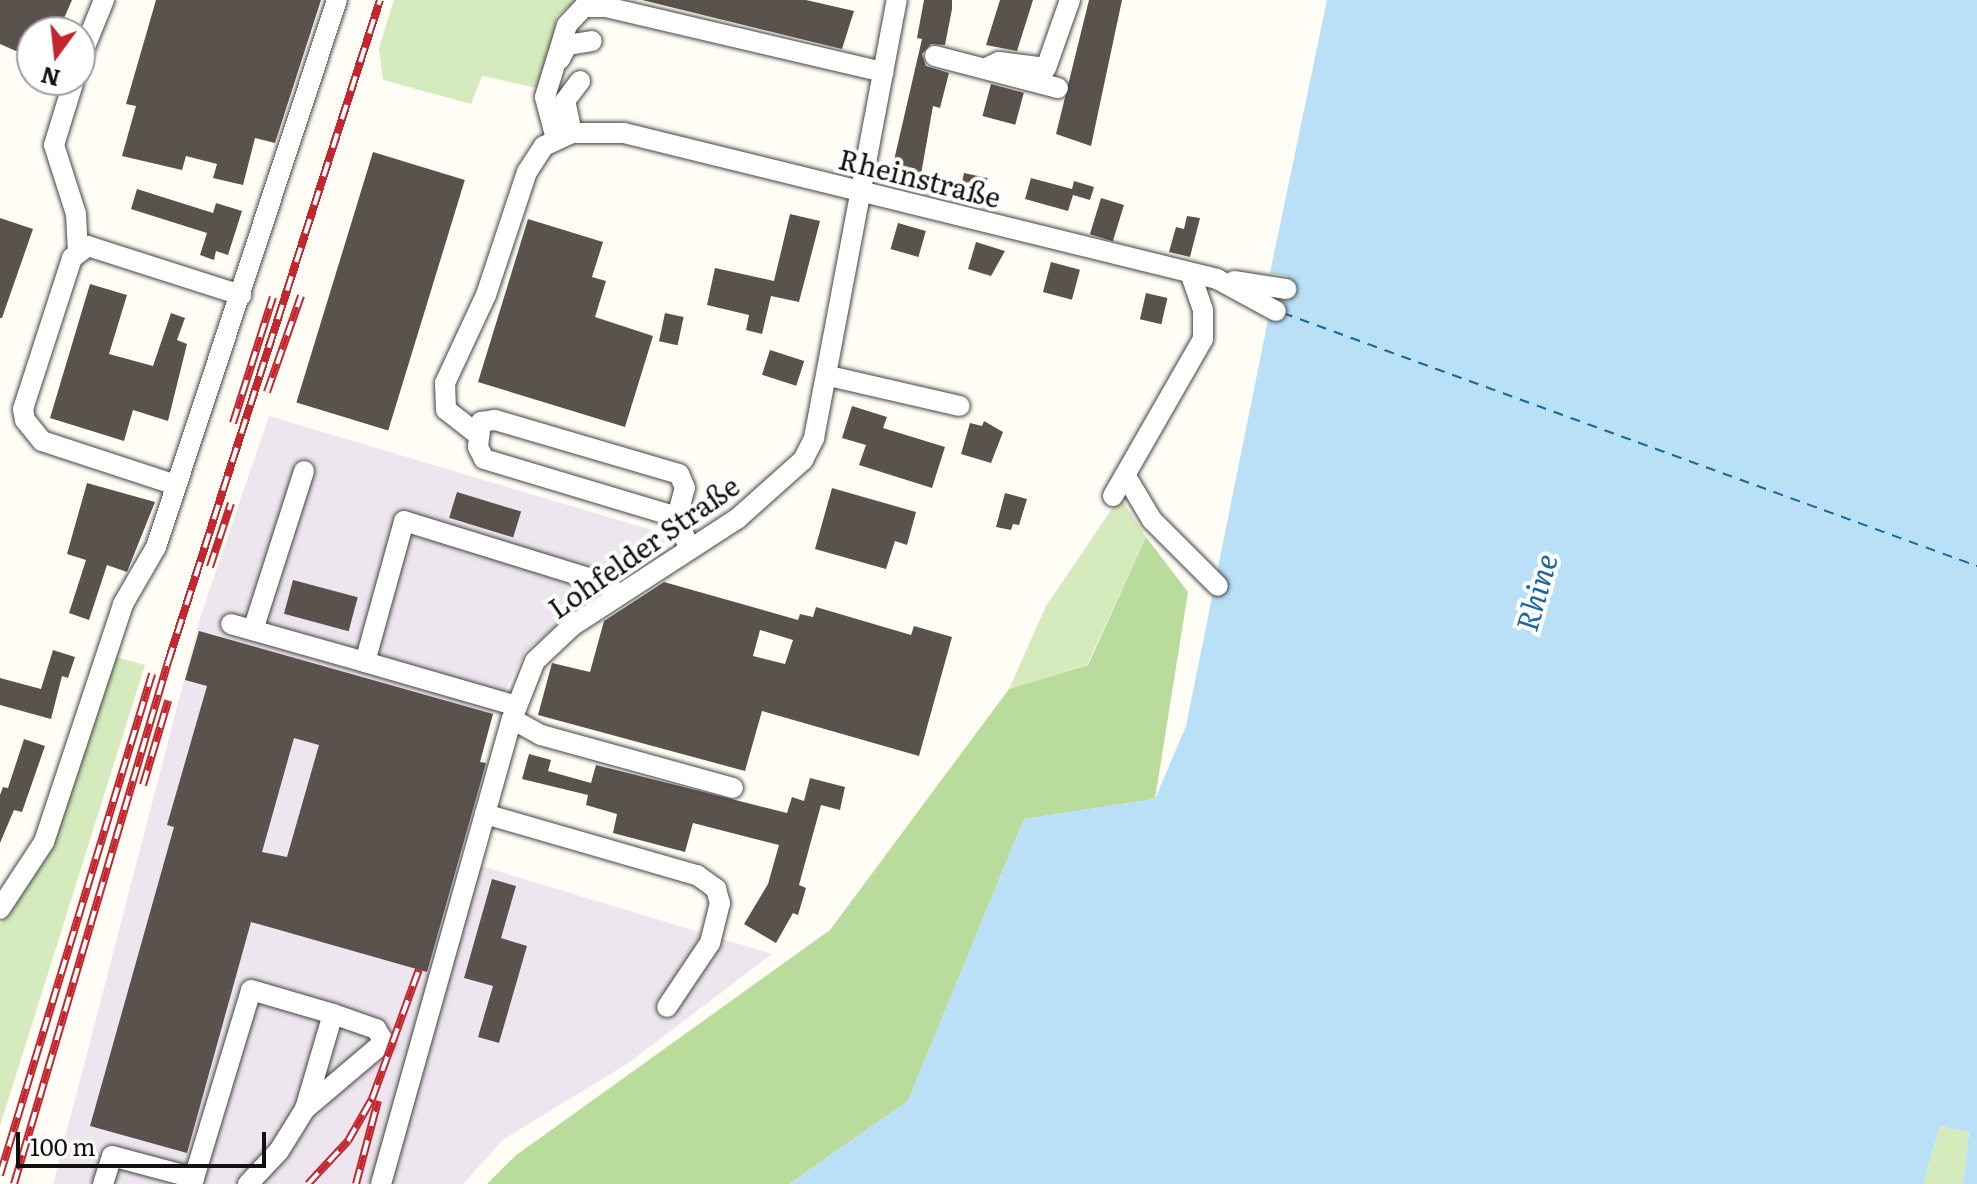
<!DOCTYPE html>
<meta charset="utf-8">
<style>
body{margin:0}
#map{position:relative;width:1977px;height:1184px;overflow:hidden;background:#fffdf5;font-family:Literata,serif}
div>[style]{position:absolute}
[style*='--x']{left:calc(var(--x)*1px);top:calc(var(--y)*1px);width:calc(var(--w)*1px);rotate:calc(var(--a)*1deg)}
.industrial>*{inset:0;background:#eee6ef}
.green>*{inset:0;background:#d5ebbd}
.forest>*{inset:0;background:#b9dc9c}
.water>*{inset:0;background:#b9e0f7}
.ferry>*{height:2px;margin-top:-1px;transform-origin:0;background:repeating-linear-gradient(90deg,#1768a6 0 10px,transparent 0 18px)}
.building>*{inset:0;background:#5a524d;transform-origin:0 0}
.roads{filter:drop-shadow(0 0 2px #444) drop-shadow(0 0 2px #444)}
.minor>*{height:20px;margin:-10px;padding:0 10px;transform-origin:10px;border-radius:10px;background:#fff}
.rail>*{height:8px;margin-top:-4px;transform-origin:0;background:repeating-linear-gradient(90deg,#fff 0 15px,#c4262e 0 30px);box-sizing:border-box;border-block:2px solid #c4262e}
span{translate:-50% -50%;white-space:nowrap;text-align:center;line-height:1.15;-webkit-text-stroke:8px #fff;paint-order:stroke}
.street-label{font-size:28px;color:#111}
.water-label{font-size:30px;color:#1768a6;font-style:italic}
.north{position:absolute;left:16px;top:16px;width:80px;height:80px;box-sizing:border-box;background:#fff;border:2px solid #a0a0a0;border-radius:50%;rotate:195deg;font-size:22px;font-weight:700;line-height:32px;text-align:center;color:#111}
.north::after{content:'';display:block;margin:auto;width:28px;height:36px;background:#c4262e;clip-path:polygon(50% 0,100% 100%,50% 72%,0 100%)}
.scale{position:absolute;left:16px;top:1132px;width:250px;height:36px;box-sizing:border-box;border:4px solid #111;border-top:0;padding-left:10px;font-size:24px;line-height:28px;white-space:nowrap;color:#111;-webkit-text-stroke:6px #fff;paint-order:stroke}
</style>
<div id="map">
<div class="industrial">
<div style="clip-path:polygon(269px 416px,672px 536px,526px 650px,493px 714px,480px 761px,488px 764px,461px 860px,772px 954px,627px 1064px,504px 1139px,463px 1184px,53px 1184px,201px 615px)"></div>
</div>
<div class="green">
<div style="clip-path:polygon(394px 0,578px 0,557px 15px,542px 89px,482px 76px,471px 104px,383px 80px,379px 48px)"></div>
<div style="clip-path:polygon(1120px 497px,1146px 537px,1087px 665px,1009px 689px,1046px 606px)"></div>
<div style="clip-path:polygon(112px 656px,145px 665px,0 1126px,0 925px,49px 848px)"></div>
<div style="clip-path:polygon(1940px 1126px,1969px 1132px,1963px 1184px,1923px 1184px)"></div>
</div>
<div class="forest">
<div style="clip-path:polygon(1146px 537px,1188px 592px,1155px 799px,1024px 819px,908px 1101px,789px 1184px,487px 1184px,515px 1156px,830px 930px,1009px 689px,1088px 665px)"></div>
</div>
<div class="water">
<div style="clip-path:polygon(1327px 0,1977px 0,1977px 1184px,1963px 1184px,1969px 1132px,1940px 1126px,1923px 1184px,789px 1184px,908px 1101px,1024px 819px,1155px 799px,1186px 726px,1268px 320px,1283px 303px,1288px 276px,1270px 273px)"></div>
</div>
<div class="ferry">
<div style="--x:1283;--y:313;--w:739;--a:20.03"></div>
</div>
<div class="building">
<div style="clip-path:polygon(0 0,72px 0,58px 32px,32px 32px,32px 58px,0 44px)"></div>
<div style="clip-path:polygon(156px 0,321px 0,275px 143px,255px 138px,243px 185px,213px 178px,217px 164px,186px 156px,182px 170px,122px 156px,136px 106px,126px 104px)"></div>
<div style="clip-path:polygon(642px 0,806px 0,854px 11px,842px 49px)"></div>
<div style="clip-path:polygon(924px 0,952px 0,952px 9px,945px 45px,931px 44px,922px 54px,926px 66px,949px 73px,940px 108px,933px 106px,919px 186px,889px 182px,922px 39px,917px 38px)"></div>
<div style="clip-path:polygon(1000px 0,1033px 0,1017px 51px,986px 45px)"></div>
<div style="clip-path:polygon(1089px 0,1122px 0,1091px 146px,1056px 134px)"></div>
<div style="left:991px;top:84px;width:34px;height:33px;rotate:15deg"></div>
<div style="left:373px;top:152px;width:96px;height:262px;rotate:17deg"></div>
<div style="left:964px;top:173px;width:24px;height:22px;rotate:12deg"></div>
<div style="clip-path:polygon(1031px 178px,1072px 189px,1074px 181px,1094px 187px,1090px 200px,1073px 195px,1068px 211px,1025px 199px)"></div>
<div style="clip-path:polygon(137px 189px,213px 213px,216px 203px,242px 211px,228px 255px,216px 251px,214px 260px,200px 255px,207px 233px,131px 209px)"></div>
<div style="left:1101px;top:198px;width:24px;height:38px;rotate:17deg"></div>
<div style="clip-path:polygon(790px 214px,820px 221px,799px 302px,771px 296px,762px 334px,746px 330px,749px 315px,707px 305px,715px 268px,774px 281px)"></div>
<div style="clip-path:polygon(1187px 216px,1200px 218px,1190px 257px,1169px 252px,1176px 227px,1184px 229px)"></div>
<div style="clip-path:polygon(0 218px,33px 229px,2px 318px,0 318px)"></div>
<div style="clip-path:polygon(528px 219px,603px 242px,592px 277px,606px 281px,595px 317px,653px 336px,625px 427px,478px 382px)"></div>
<div style="left:898px;top:223px;width:29px;height:27px;rotate:16deg"></div>
<div style="clip-path:polygon(976px 242px,1005px 251px,991px 276px,968px 269px)"></div>
<div style="left:1051px;top:262px;width:30px;height:31px;rotate:15deg"></div>
<div style="clip-path:polygon(90px 284px,127px 295px,109px 354px,153px 366px,171px 313px,185px 318px,177px 340px,187px 344px,168px 421px,133px 410px,124px 441px,50px 418px)"></div>
<div style="left:1146px;top:293px;width:22px;height:27px;rotate:13deg"></div>
<div style="left:665px;top:313px;width:19px;height:29px;rotate:12deg"></div>
<div style="left:770px;top:350px;width:36px;height:26px;rotate:18deg"></div>
<div style="clip-path:polygon(852px 406px,887px 417px,883px 428px,945px 447px,932px 488px,859px 465px,866px 445px,842px 438px)"></div>
<div style="clip-path:polygon(984px 421px,1003px 432px,991px 463px,961px 454px,970px 423px,982px 426px)"></div>
<div style="clip-path:polygon(87px 483px,155px 502px,127px 572px,107px 565px,89px 620px,69px 613px,86px 560px,67px 554px)"></div>
<div style="clip-path:polygon(832px 488px,916px 512px,907px 545px,895px 541px,886px 569px,815px 549px)"></div>
<div style="left:457px;top:492px;width:67px;height:27px;rotate:17deg"></div>
<div style="clip-path:polygon(1005px 493px,1027px 499px,1019px 525px,1013px 524px,1011px 530px,996px 527px)"></div>
<div style="left:293px;top:580px;width:67px;height:35px;rotate:15deg"></div>
<div style="clip-path:polygon(evenodd,664px 582px,798px 620px,800px 614px,813px 617px,816px 607px,911px 635px,914px 626px,952px 637px,919px 756px,762px 711px,745px 771px,538px 715px,552px 663px,590px 672px,604px 621px,664px 582px,760px 630px,793px 640px,785px 664px,753px 656px,760px 630px)"></div>
<div style="clip-path:polygon(evenodd,199px 631px,493px 714px,480px 762px,486px 763px,427px 972px,251px 922px,187px 1153px,90px 1126px,174px 827px,167px 825px,207px 686px,185px 680px,199px 631px,294px 738px,319px 745px,287px 857px,262px 852px,294px 738px)"></div>
<div style="clip-path:polygon(53px 650px,75px 657px,68px 678px,62px 676px,51px 719px,0 705px,0 678px,41px 689px)"></div>
<div style="clip-path:polygon(24px 739px,45px 746px,22px 812px,14px 810px,0 843px,0 795px,3px 787px,8px 788px)"></div>
<div style="clip-path:polygon(529px 754px,551px 760px,548px 771px,591px 783px,596px 765px,787px 813px,792px 797px,804px 801px,810px 778px,845px 787px,840px 810px,821px 805px,799px 885px,806px 888px,798px 915px,793px 913px,776px 943px,744px 924px,768px 884px,779px 845px,693px 823px,685px 852px,613px 833px,617px 814px,586px 805px,588px 795px,522px 779px)"></div>
<div style="clip-path:polygon(492px 879px,516px 886px,501px 938px,527px 946px,499px 1043px,478px 1037px,493px 986px,464px 978px)"></div>
</div>
<div class="roads">
<div class="minor">
<div style="--x:935;--y:56;--w:127;--a:14.6"></div>
<div style="--x:80;--y:59;--w:64;--a:-67.9"></div>
<div style="--x:560;--y:59;--w:16;--a:-63"></div>
<div style="--x:567;--y:45;--w:25;--a:-9"></div>
<div style="--x:986;--y:68;--w:14;--a:-25"></div>
<div style="--x:999;--y:62;--w:47;--a:7.3"></div>
<div style="--x:1046;--y:68;--w:72;--a:-70.6"></div>
<div style="--x:74;--y:80;--w:68;--a:107.1"></div>
<div style="--x:54;--y:145;--w:72;--a:72.3"></div>
<div style="--x:76;--y:214;--w:35;--a:87"></div>
<div style="--x:572;--y:133;--w:33;--a:-102"></div>
<div style="--x:565;--y:101;--w:25;--a:-53"></div>
<div style="--x:556;--y:139;--w:43;--a:-104.7"></div>
<div style="--x:545;--y:97;--w:75;--a:-73"></div>
<div style="--x:567;--y:25;--w:25;--a:-47"></div>
<div style="--x:584;--y:7;--w:22;--a:0"></div>
<div style="--x:606;--y:7;--w:285;--a:13.2"></div>
<div style="--x:1234;--y:281;--w:53;--a:8.7"></div>
<div style="--x:829;--y:376;--w:134;--a:12.9"></div>
<div style="--x:477;--y:434;--w:39;--a:-142"></div>
<div style="--x:446;--y:410;--w:27;--a:-92"></div>
<div style="--x:445;--y:383;--w:97;--a:-65"></div>
<div style="--x:486;--y:295;--w:130;--a:-71.6"></div>
<div style="--x:527;--y:172;--w:31;--a:-57"></div>
<div style="--x:544;--y:146;--w:31;--a:-25"></div>
<div style="--x:572;--y:133;--w:52;--a:0"></div>
<div style="--x:624;--y:133;--w:611;--a:13.83"></div>
<div style="--x:1217;--y:279;--w:67;--a:28.5"></div>
<div style="--x:1127;--y:478;--w:49;--a:59.2"></div>
<div style="--x:1152;--y:520;--w:93;--a:45"></div>
<div style="--x:176;--y:485;--w:141;--a:-161.8"></div>
<div style="--x:42;--y:441;--w:27;--a:-129"></div>
<div style="--x:25;--y:420;--w:11;--a:-100"></div>
<div style="--x:23;--y:409;--w:159;--a:-72"></div>
<div style="--x:72;--y:258;--w:20;--a:-37"></div>
<div style="--x:88;--y:246;--w:161;--a:17.8"></div>
<div style="--x:1113;--y:496;--w:181;--a:-60.2"></div>
<div style="--x:1203;--y:339;--w:29;--a:-90"></div>
<div style="--x:1203;--y:310;--w:39;--a:-109"></div>
<div style="--x:677;--y:517;--w:30;--a:-75"></div>
<div style="--x:685;--y:488;--w:15;--a:-113"></div>
<div style="--x:679;--y:474;--w:192;--a:-163.6"></div>
<div style="--x:495;--y:420;--w:14;--a:172"></div>
<div style="--x:481;--y:422;--w:25;--a:97"></div>
<div style="--x:478;--y:447;--w:13;--a:63"></div>
<div style="--x:484;--y:459;--w:202;--a:16.7"></div>
<div style="--x:677;--y:517;--w:33;--a:69"></div>
<div style="--x:231;--y:624;--w:139;--a:15.8"></div>
<div style="--x:253;--y:630;--w:167;--a:-72.2"></div>
<div style="--x:517;--y:706;--w:158;--a:-163.9"></div>
<div style="--x:365;--y:662;--w:146;--a:-74.5"></div>
<div style="--x:404;--y:521;--w:206;--a:17.2"></div>
<div style="--x:601;--y:582;--w:22;--a:34"></div>
<div style="--x:512;--y:719;--w:33;--a:29"></div>
<div style="--x:541;--y:735;--w:199;--a:15.4"></div>
<div style="--x:485;--y:814;--w:221;--a:16.1"></div>
<div style="--x:697;--y:875;--w:24;--a:36"></div>
<div style="--x:716;--y:889;--w:15;--a:74"></div>
<div style="--x:720;--y:903;--w:41;--a:104"></div>
<div style="--x:710;--y:943;--w:77;--a:123.9"></div>
<div style="--x:0;--y:909;--w:80;--a:-56.7"></div>
<div style="--x:44;--y:842;--w:251;--a:-71.6"></div>
<div style="--x:123;--y:604;--w:66;--a:-59.9"></div>
<div style="--x:156;--y:547;--w:576;--a:-71.69"></div>
<div style="--x:194;--y:1178;--w:196;--a:-73.1"></div>
<div style="--x:251;--y:990;--w:85;--a:16.3"></div>
<div style="--x:103;--y:1184;--w:29;--a:-72"></div>
<div style="--x:112;--y:1156;--w:85;--a:15"></div>
<div style="--x:194;--y:1178;--w:6;--a:108"></div>
<div style="--x:248;--y:1184;--w:45;--a:-46.8"></div>
<div style="--x:279;--y:1151;--w:49;--a:-58.2"></div>
<div style="--x:305;--y:1109;--w:99;--a:-73.6"></div>
<div style="--x:333;--y:1014;--w:46;--a:19.2"></div>
<div style="--x:376;--y:1029;--w:15;--a:58"></div>
<div style="--x:384;--y:1042;--w:104;--a:139.7"></div>
<div style="--x:381;--y:1184;--w:483;--a:-74.3"></div>
<div style="--x:512;--y:719;--w:62;--a:-68.4"></div>
<div style="--x:535;--y:661;--w:51;--a:-43.4"></div>
<div style="--x:572;--y:626;--w:197;--a:-33"></div>
<div style="--x:737;--y:519;--w:89;--a:-41.8"></div>
<div style="--x:803;--y:460;--w:25;--a:-63"></div>
<div style="--x:814;--y:438;--w:446;--a:-79.3"></div>
</div>
</div>
<div class="rail">
<div style="--x:267;--y:392;--w:102;--a:-70.5"></div>
<div style="--x:233;--y:423;--w:132;--a:-72.4"></div>
<div style="--x:210;--y:567;--w:67;--a:-71.8"></div>
<div style="--x:143;--y:785;--w:88;--a:-73.4"></div>
<div style="--x:0;--y:1175;--w:524;--a:-73.12"></div>
<div style="--x:14;--y:1184;--w:544;--a:-73.56"></div>
<div style="--x:168;--y:662;--w:695;--a:-72.24"></div>
<div style="--x:308;--y:1184;--w:59;--a:-47.1"></div>
<div style="--x:348;--y:1141;--w:48;--a:-60.3"></div>
<div style="--x:372;--y:1099;--w:138;--a:-70.1"></div>
<div style="--x:356;--y:1184;--w:86;--a:-75.2"></div>
</div>
<div class="street-label">
<span style="left:920px;top:177px;rotate:14deg">Rheinstraße</span>
<span style="left:643px;top:546px;rotate:-35deg">Lohfelder Straße</span>
</div>
<div class="water-label">
<span style="left:1535px;top:592px;rotate:-74deg">Rhine</span>
</div>
<div class="north">N</div>
<div class="scale">100 m</div>
</div>
